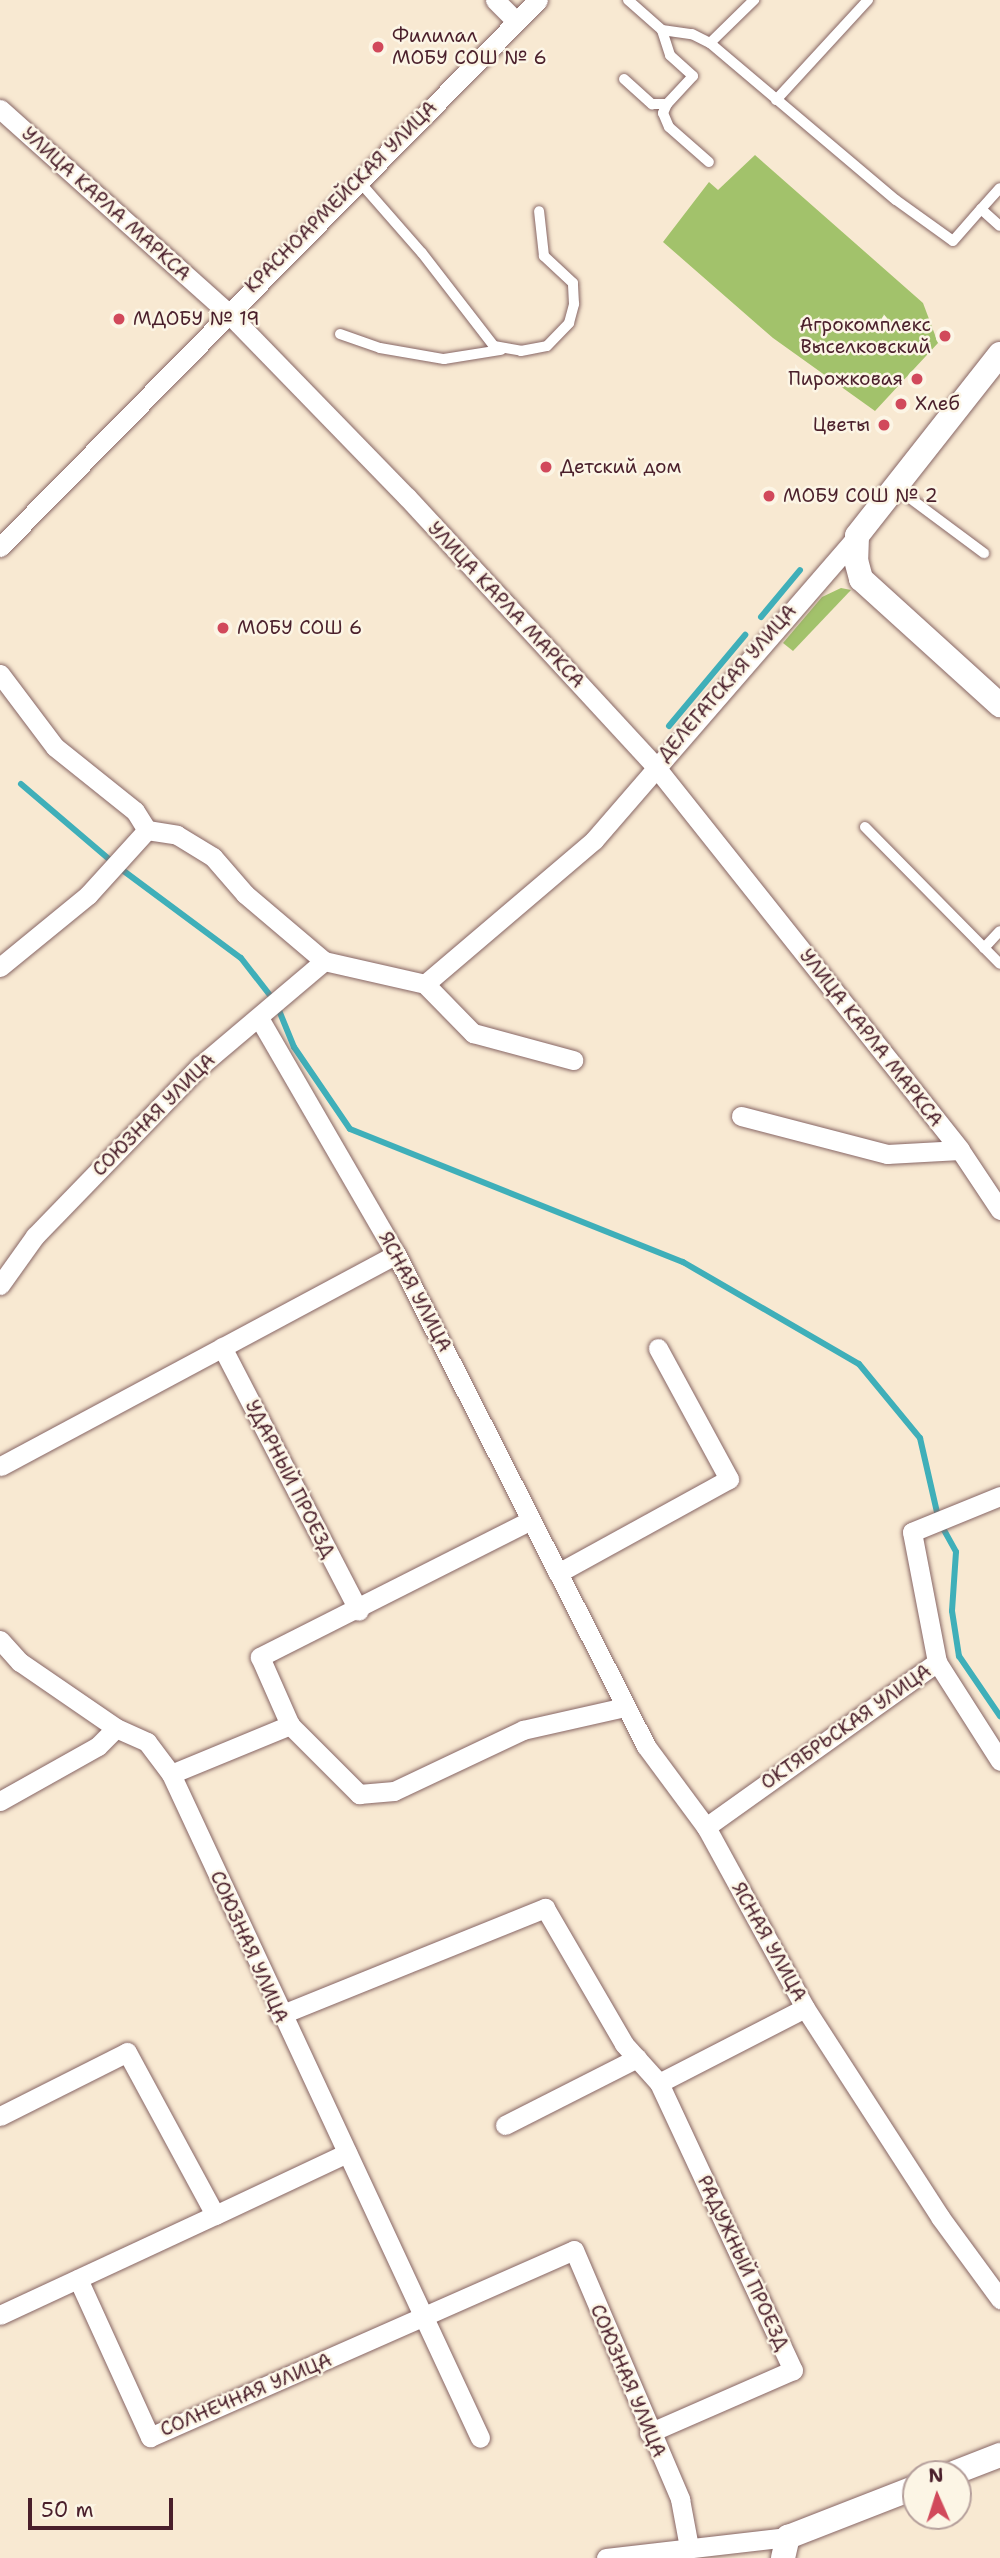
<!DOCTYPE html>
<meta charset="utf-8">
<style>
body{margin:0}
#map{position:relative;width:1000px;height:2558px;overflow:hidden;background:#f8e9d2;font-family:"Shantell Sans",sans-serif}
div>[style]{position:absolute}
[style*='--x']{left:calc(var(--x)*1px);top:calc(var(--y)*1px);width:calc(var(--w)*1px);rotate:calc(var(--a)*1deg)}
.green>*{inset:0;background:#a2c26b}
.stream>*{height:6px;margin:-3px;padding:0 3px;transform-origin:3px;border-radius:3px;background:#3fafb9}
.roads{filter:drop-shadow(0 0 2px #876665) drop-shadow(0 0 2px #876665)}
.service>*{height:10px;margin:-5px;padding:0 5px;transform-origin:5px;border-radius:5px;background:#fff}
.minor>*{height:19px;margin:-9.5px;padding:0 9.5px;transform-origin:9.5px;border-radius:9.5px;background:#fff}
.tertiary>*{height:24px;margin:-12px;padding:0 12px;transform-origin:12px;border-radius:12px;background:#fff}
.dots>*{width:19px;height:19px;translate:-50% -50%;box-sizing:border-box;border:4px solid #fcf5e5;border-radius:50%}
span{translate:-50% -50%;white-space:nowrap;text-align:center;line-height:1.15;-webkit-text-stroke:5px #fcf5e5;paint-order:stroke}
.poi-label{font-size:19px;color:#4a1f2b}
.left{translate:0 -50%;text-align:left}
.right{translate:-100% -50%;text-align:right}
.street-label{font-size:19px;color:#4a1f2b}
.north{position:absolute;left:902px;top:2460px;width:70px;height:70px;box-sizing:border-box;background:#fcf5e5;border:2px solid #b59f9b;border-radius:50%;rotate:357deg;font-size:19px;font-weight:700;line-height:28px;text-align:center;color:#4a1f2b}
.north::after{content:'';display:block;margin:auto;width:24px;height:32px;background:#d1495b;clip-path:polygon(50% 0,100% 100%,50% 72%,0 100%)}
.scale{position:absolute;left:28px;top:2498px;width:145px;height:32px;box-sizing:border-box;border:4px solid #4a1f2b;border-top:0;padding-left:9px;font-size:21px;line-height:24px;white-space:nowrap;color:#4a1f2b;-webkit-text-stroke:5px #fcf5e5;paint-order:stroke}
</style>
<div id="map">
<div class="green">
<div style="clip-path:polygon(755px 155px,923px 303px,938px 343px,875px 411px,773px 338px,663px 242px,709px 182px,718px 190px)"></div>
<div style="clip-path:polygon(841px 588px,851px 590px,793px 651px,783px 643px,822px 597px)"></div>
</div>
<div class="stream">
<div style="--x:761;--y:617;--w:61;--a:-50.3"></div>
<div style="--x:669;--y:726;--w:119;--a:-50.1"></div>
<div style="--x:21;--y:784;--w:126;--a:40.5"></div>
<div style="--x:117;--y:866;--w:154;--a:36.6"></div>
<div style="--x:241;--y:958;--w:57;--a:52.1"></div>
<div style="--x:276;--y:1003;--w:48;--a:67.8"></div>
<div style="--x:294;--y:1047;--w:99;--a:55.7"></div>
<div style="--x:350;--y:1129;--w:359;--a:21.8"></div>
<div style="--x:683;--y:1262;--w:203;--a:30.1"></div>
<div style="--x:859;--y:1364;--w:96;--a:50.5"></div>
<div style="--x:920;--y:1438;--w:85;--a:77.1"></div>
<div style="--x:939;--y:1521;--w:35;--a:61"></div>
<div style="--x:956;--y:1552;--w:59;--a:93.9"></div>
<div style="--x:952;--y:1611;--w:46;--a:81.2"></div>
<div style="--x:959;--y:1656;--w:73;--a:55.7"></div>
</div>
<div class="roads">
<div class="service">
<div style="--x:628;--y:0;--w:45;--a:41.4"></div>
<div style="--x:662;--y:30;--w:30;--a:8"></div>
<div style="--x:692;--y:34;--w:20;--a:27"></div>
<div style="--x:710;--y:43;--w:243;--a:40.2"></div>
<div style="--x:896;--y:200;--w:70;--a:35.7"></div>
<div style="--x:953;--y:241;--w:43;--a:-48.8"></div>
<div style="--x:981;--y:209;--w:25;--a:42"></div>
<div style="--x:710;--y:43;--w:62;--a:-44.3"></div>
<div style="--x:624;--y:79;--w:38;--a:42"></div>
<div style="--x:652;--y:104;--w:15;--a:0"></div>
<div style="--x:667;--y:104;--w:38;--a:-47"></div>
<div style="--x:693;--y:76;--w:31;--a:-138"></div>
<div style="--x:670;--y:55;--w:26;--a:-108"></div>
<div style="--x:776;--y:100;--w:136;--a:-47.4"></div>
<div style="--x:667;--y:104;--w:10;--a:114"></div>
<div style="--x:663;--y:113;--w:15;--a:67"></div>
<div style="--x:669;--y:127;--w:53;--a:41.2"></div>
<div style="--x:358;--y:180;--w:97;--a:48.8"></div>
<div style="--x:422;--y:253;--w:118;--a:52.3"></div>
<div style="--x:494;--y:346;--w:27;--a:10"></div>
<div style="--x:521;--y:351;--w:26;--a:-11"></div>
<div style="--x:547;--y:346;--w:32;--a:-46"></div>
<div style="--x:569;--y:323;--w:20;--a:-75"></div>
<div style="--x:574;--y:304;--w:21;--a:-93"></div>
<div style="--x:573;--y:283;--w:40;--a:-137"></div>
<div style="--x:544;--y:256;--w:45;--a:-96.3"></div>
<div style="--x:981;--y:209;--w:28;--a:-48"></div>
<div style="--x:340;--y:334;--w:42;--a:19.3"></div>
<div style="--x:380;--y:348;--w:65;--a:9.8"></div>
<div style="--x:444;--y:359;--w:58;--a:-9"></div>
<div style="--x:895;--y:487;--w:111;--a:36.6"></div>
<div style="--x:865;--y:827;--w:192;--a:45.4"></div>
<div style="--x:984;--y:948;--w:23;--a:-47"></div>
</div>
<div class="minor">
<div style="--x:495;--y:0;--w:30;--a:45"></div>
<div style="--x:0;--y:109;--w:305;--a:41.8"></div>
<div style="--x:227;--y:312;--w:258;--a:45.8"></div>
<div style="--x:407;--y:497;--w:366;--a:47.3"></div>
<div style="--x:655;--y:766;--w:490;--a:51.5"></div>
<div style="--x:960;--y:1150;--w:72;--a:56.3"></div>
<div style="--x:0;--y:547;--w:767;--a:-45.48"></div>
<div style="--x:0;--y:674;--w:91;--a:53"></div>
<div style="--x:55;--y:747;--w:102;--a:38.7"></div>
<div style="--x:135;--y:811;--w:22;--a:58"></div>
<div style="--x:147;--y:830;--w:30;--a:9"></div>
<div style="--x:177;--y:835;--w:42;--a:31.4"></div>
<div style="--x:213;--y:857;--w:49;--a:49.1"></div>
<div style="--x:245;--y:894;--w:104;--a:40.3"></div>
<div style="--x:324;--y:961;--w:104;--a:12.8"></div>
<div style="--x:425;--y:984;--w:69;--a:45.6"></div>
<div style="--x:473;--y:1033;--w:104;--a:15.1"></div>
<div style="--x:0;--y:967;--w:114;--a:-39.3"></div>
<div style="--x:88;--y:895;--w:88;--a:-47.8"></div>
<div style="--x:425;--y:984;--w:222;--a:-40.4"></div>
<div style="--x:594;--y:840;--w:402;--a:-49.1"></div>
<div style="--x:259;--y:1018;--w:273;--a:59.9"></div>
<div style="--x:396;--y:1254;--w:552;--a:63.06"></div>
<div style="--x:646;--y:1746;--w:101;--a:53.5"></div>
<div style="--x:706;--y:1827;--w:206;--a:61.3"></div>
<div style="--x:805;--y:2008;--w:249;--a:57.1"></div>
<div style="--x:940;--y:2217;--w:102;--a:53.8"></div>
<div style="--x:741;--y:1116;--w:151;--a:14.6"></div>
<div style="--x:887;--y:1154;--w:73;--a:-3.1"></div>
<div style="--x:0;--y:1285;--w:60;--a:-54.5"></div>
<div style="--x:35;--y:1236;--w:238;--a:-45.9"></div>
<div style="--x:201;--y:1065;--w:161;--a:-40.2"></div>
<div style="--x:222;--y:1347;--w:297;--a:62.6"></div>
<div style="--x:1;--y:1466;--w:448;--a:-28.2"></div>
<div style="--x:1000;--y:1496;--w:95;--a:157.8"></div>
<div style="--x:912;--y:1532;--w:132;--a:79.1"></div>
<div style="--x:937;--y:1662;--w:117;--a:57.5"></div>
<div style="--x:523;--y:1524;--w:295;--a:153.2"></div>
<div style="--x:260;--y:1657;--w:74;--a:66.2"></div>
<div style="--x:290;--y:1725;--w:98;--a:45"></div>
<div style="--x:359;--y:1794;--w:35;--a:-5"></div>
<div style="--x:394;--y:1791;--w:143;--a:-25.3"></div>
<div style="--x:523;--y:1730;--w:105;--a:-12.7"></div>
<div style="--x:558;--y:1573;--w:195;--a:-28.8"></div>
<div style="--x:729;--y:1479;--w:149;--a:-118.5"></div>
<div style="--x:0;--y:1640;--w:30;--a:48"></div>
<div style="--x:20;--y:1662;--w:116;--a:34.5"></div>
<div style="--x:116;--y:1728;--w:34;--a:24"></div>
<div style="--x:147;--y:1742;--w:40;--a:53"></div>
<div style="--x:171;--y:1774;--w:732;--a:65.04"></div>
<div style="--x:171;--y:1774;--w:129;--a:-22.4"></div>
<div style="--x:0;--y:1801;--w:112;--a:-29.3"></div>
<div style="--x:98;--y:1746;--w:25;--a:-45"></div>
<div style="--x:706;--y:1827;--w:284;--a:-35.5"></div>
<div style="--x:280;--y:2015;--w:286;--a:-22"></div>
<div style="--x:545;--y:1908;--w:157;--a:59.8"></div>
<div style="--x:624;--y:2044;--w:52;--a:48.1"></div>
<div style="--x:659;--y:2083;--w:317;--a:65"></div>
<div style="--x:793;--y:2370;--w:157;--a:156.4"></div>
<div style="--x:659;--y:2083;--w:164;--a:-27.2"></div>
<div style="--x:0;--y:2116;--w:142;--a:-26.7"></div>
<div style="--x:127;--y:2052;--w:185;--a:61.6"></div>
<div style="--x:215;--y:2215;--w:237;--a:155.1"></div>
<div style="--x:505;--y:2125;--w:148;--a:-26.9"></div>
<div style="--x:215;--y:2215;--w:146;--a:-25.2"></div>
<div style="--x:78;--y:2279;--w:174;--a:65.5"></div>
<div style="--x:150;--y:2437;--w:463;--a:-23.8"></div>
<div style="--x:574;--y:2250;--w:271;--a:66.9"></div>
<div style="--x:680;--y:2499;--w:49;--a:79.4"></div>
<div style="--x:606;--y:2558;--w:183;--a:-6.6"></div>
</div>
<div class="tertiary">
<div style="--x:1000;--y:354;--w:231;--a:128.2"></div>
<div style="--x:857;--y:536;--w:24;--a:92"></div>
<div style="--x:856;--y:560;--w:20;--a:75"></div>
<div style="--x:861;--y:579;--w:188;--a:42.2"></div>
<div style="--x:951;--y:2474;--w:53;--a:-21.2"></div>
<div style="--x:783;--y:2558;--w:22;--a:-77"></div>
<div style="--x:788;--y:2537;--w:137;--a:-21.3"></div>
</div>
</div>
<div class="dots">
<div style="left:378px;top:47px;background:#d1495b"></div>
<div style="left:119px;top:319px;background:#d1495b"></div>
<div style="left:945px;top:336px;background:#d1495b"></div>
<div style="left:917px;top:379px;background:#d1495b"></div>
<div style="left:901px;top:404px;background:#d1495b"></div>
<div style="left:884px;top:425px;background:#d1495b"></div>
<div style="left:546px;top:467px;background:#d1495b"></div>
<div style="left:769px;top:496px;background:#d1495b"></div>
<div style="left:223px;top:628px;background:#d1495b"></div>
</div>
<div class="poi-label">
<span class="left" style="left:392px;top:47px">Филилал<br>МОБУ СОШ № 6</span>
<span class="left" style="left:133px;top:319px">МДОБУ № 19</span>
<span class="right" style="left:931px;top:336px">Агрокомплекс<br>Выселковский</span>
<span class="right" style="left:903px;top:379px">Пирожковая</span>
<span class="left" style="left:915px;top:404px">Хлеб</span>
<span class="right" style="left:870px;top:425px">Цветы</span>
<span class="left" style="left:560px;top:467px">Детский дом</span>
<span class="left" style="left:783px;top:496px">МОБУ СОШ № 2</span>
<span class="left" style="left:237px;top:628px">МОБУ СОШ 6</span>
</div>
<div class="street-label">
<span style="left:341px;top:197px;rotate:-45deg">КРАСНОАРМЕЙСКАЯ УЛИЦА</span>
<span style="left:106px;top:204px;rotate:42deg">УЛИЦА КАРЛА МАРКСА</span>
<span style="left:506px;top:605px;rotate:47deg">УЛИЦА КАРЛА МАРКСА</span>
<span style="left:727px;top:683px;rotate:-49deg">ДЕЛЕГАТСКАЯ УЛИЦА</span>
<span style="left:871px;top:1038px;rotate:52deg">УЛИЦА КАРЛА МАРКСА</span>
<span style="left:154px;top:1115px;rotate:-45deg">СОЮЗНАЯ УЛИЦА</span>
<span style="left:415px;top:1292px;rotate:62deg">ЯСНАЯ УЛИЦА</span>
<span style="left:290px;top:1479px;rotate:63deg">УДАРНЫЙ ПРОЕЗД</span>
<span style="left:846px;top:1727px;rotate:-35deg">ОКТЯБРЬСКАЯ УЛИЦА</span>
<span style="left:769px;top:1942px;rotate:61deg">ЯСНАЯ УЛИЦА</span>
<span style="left:249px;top:1947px;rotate:66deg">СОЮЗНАЯ УЛИЦА</span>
<span style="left:743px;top:2263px;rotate:65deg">РАДУЖНЫЙ ПРОЕЗД</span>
<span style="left:628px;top:2381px;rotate:67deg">СОЮЗНАЯ УЛИЦА</span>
<span style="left:246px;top:2395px;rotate:-23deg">СОЛНЕЧНАЯ УЛИЦА</span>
</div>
<div class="north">N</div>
<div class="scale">50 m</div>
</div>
